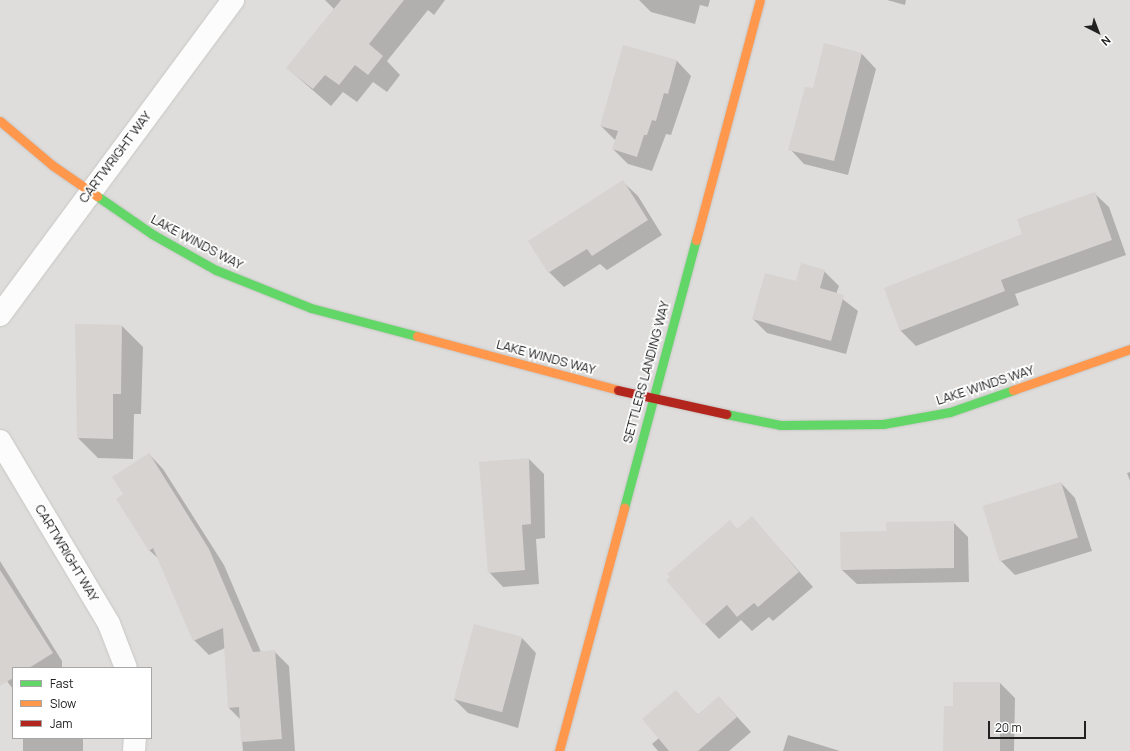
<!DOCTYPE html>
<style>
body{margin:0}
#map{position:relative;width:1130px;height:751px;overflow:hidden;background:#efedea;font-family:Manrope,sans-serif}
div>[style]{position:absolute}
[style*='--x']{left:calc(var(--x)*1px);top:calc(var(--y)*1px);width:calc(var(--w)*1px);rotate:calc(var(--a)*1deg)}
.residential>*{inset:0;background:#dedddb}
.shadow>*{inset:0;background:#0003;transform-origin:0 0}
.building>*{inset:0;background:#d6d3d1;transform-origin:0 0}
.roads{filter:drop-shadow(0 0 1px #c8c7c6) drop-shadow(0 0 1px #c8c7c6)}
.street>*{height:22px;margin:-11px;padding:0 11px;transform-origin:11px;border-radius:11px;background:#fdfcfc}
.fast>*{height:9px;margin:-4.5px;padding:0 4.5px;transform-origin:4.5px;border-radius:4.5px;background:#63d668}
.slow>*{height:9px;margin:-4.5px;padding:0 4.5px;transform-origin:4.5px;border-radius:4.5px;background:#ff974d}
.jam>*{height:9px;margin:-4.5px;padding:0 4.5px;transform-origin:4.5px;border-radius:4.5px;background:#b3261e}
span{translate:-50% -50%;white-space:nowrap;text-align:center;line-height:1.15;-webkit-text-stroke:3.5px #fff;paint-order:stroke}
.street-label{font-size:13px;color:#212121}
.legend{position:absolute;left:12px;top:667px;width:140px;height:72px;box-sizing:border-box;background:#fff;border:1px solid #a6a6a6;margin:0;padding:5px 7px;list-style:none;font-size:12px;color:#212121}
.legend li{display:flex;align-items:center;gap:8px;height:20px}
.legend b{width:20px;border:1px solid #a6a6a6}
.north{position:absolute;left:1078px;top:12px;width:40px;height:40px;-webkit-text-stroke:3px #fff;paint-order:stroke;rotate:138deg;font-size:11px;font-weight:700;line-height:16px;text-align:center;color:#212121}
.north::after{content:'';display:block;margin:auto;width:14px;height:18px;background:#212121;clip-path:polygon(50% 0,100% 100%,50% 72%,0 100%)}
.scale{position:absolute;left:988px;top:721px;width:98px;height:18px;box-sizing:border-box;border:2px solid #212121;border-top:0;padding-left:5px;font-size:12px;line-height:14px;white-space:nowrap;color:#212121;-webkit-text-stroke:3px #fff;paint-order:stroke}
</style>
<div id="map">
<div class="residential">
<div style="clip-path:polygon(evenodd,0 0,1130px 0,1130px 751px,0 751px,0 0,13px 668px,151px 668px,151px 738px,13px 738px,13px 668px)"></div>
</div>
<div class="shadow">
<div style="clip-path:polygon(325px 0,445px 0,434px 15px,428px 10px,387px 61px,400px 75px,387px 92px,373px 82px,357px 102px,343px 92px,331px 106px,287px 68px,334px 9px)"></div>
<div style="clip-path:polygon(639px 0,710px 0,708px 7px,700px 5px,695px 24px,651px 12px)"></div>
<div style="clip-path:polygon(887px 0,906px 0,905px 5px)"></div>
<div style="clip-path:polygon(825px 44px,862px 54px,876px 69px,848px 175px,804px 164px,790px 149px,814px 90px)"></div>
<div style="clip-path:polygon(624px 46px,677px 61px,691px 76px,671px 135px,666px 134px,652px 171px,628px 164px,613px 149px,616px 141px,601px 126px)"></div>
<div style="clip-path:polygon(623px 182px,638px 196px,662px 235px,607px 270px,600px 264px,564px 287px,549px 272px)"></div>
<div style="clip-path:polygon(1094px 193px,1109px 207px,1126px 255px,1015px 294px,1019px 305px,916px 346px,901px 331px,885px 289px,1023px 235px)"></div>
<div style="clip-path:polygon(824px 271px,839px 286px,836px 294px,858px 311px,846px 354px,767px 333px,753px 319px,797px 283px)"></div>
<div style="clip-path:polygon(122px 326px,143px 347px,141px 414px,134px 414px,133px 459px,98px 458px,78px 438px)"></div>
<div style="clip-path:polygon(149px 454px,163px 469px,224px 565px,261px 652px,274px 651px,289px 666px,295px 751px,243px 751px,240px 719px,229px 708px,225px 648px,209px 655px,194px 640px,160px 560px,149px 550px,125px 495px)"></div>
<div style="clip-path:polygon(529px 459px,544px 474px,545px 538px,536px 539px,539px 584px,503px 587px,489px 572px,480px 463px)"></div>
<div style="clip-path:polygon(1130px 472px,1130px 481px,1127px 473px)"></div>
<div style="clip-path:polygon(1061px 483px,1075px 498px,1092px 551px,1015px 575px,1000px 560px)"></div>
<div style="clip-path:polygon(752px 518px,813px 587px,773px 621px,769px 617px,752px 631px,741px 620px,719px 639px,705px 624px,730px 522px,738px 530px)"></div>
<div style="clip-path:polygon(953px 522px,968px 537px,969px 582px,857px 584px,842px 570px,887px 532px)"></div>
<div style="clip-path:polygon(0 561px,62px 661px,62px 668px,13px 668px,13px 689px,0 672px)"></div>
<div style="clip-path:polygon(522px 638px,536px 653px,518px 728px,468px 713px,454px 699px)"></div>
<div style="clip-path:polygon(954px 683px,1000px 683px,1015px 698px,1014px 751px,944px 751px,954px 707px)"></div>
<div style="clip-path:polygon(676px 692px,698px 715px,719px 697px,751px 732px,729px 751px,658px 751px,652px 744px,659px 738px)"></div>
<div style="clip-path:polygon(788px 735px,840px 751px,783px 751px)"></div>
<div style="left:23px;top:738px;width:60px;height:13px"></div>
</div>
<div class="building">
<div style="clip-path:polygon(341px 0,404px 0,369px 44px,383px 56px,368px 75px,355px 65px,339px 85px,325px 75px,313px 89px,286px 68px)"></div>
<div style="clip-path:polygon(824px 43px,862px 53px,834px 161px,788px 150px,805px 87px,813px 88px)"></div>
<div style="clip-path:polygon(623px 45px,677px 60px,668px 94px,664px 93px,656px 121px,652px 120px,647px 135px,644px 135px,637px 157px,612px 149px,618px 131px,600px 126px)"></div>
<div style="clip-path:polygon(623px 180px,648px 220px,592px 256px,587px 249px,548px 273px,528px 241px)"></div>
<div style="clip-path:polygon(1095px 192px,1112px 240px,1001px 280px,1005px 291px,900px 331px,884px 288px,1022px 234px,1017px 219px)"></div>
<div style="clip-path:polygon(801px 263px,825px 270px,820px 288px,844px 295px,831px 341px,752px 319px,765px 273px,796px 281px)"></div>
<div style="clip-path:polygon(75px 324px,122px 325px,121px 394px,113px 394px,113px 439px,77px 438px)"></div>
<div style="clip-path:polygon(149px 453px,209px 549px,253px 652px,275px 650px,282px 739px,241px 742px,239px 707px,228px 708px,223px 628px,193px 641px,153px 548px,149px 551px,116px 499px,123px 494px,112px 477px)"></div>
<div style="clip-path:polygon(529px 458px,531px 524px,522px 525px,525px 570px,488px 573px,479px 462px)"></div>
<div style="left:1061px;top:482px;width:58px;height:82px;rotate:73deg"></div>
<div style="clip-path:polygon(752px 516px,799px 572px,758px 607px,754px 603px,737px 617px,727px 605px,704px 625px,666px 580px,670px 577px,667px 574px,730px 520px,737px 529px)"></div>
<div style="clip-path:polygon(954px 521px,954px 568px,841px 570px,840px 532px,886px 531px,886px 522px)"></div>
<div style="clip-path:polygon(0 570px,53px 653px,29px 668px,13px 668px,13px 678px,0 686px)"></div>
<div style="left:474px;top:624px;width:50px;height:78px;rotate:15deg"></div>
<div style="clip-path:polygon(953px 682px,1000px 682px,1000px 751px,943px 751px,944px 706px,953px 706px)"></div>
<div style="clip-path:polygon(676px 690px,698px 715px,719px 696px,737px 717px,698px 751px,669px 751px,642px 719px)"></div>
</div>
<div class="roads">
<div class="street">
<div style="--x:0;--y:315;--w:392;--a:-53.5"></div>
<div style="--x:0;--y:441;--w:213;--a:59.2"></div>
<div style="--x:109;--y:624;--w:47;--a:68.9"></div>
<div style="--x:134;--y:751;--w:13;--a:-86"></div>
</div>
<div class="fast">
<div style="--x:97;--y:196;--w:67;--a:34.6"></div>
<div style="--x:152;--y:234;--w:73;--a:29.4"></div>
<div style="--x:216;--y:270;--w:102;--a:21.8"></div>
<div style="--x:311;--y:308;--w:110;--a:14.8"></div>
<div style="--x:726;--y:414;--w:55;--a:11.5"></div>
<div style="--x:780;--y:425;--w:103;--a:-0.6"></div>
<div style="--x:883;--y:424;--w:68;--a:-10.2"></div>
<div style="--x:950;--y:412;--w:67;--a:-19.2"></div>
<div style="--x:624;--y:508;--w:278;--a:-75"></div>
</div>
<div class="slow">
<div style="--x:0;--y:121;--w:68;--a:40.2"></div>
<div style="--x:52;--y:165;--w:55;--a:34.6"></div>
<div style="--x:696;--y:240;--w:248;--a:-75.1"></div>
<div style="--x:417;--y:336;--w:208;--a:15"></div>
<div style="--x:1013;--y:390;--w:124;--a:-19.3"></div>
<div style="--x:559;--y:751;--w:252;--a:-75"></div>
</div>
<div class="jam">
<div style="--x:618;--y:390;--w:111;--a:12.5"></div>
</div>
</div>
<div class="street-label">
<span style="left:115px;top:157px;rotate:-53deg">CARTWRIGHT WAY</span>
<span style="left:197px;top:242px;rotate:28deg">LAKE WINDS WAY</span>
<span style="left:546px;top:357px;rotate:15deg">LAKE WINDS WAY</span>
<span style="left:646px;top:372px;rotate:-75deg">SETTLERS LANDING WAY</span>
<span style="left:985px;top:385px;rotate:-18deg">LAKE WINDS WAY</span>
<span style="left:67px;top:553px;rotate:59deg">CARTWRIGHT WAY</span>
</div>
<ul class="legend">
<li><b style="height:5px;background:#63d668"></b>Fast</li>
<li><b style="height:5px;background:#ff974d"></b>Slow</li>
<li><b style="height:5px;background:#b3261e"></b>Jam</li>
</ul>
<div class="north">N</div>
<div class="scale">20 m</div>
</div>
